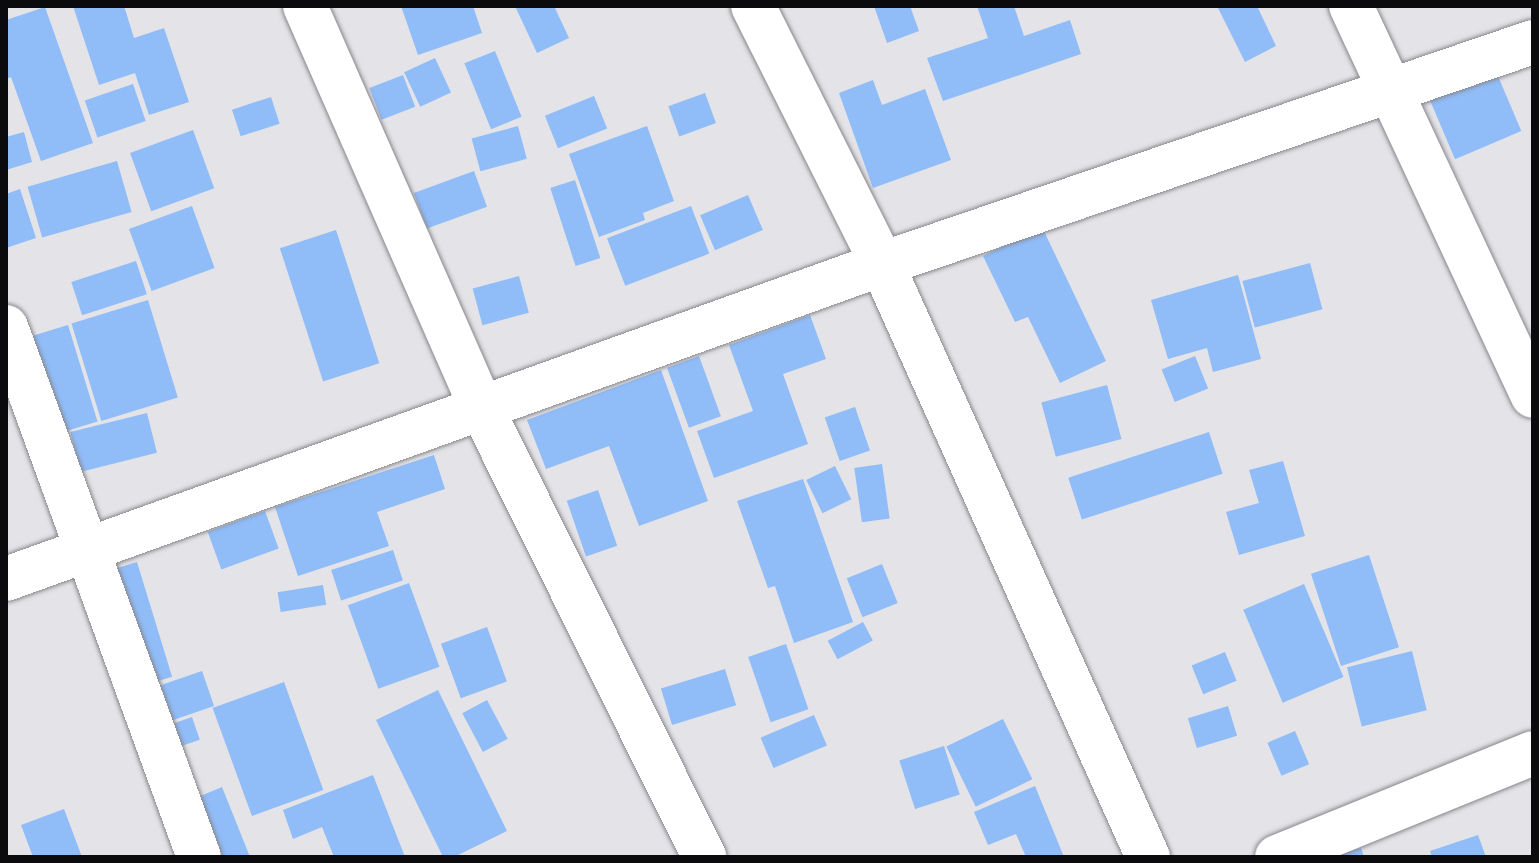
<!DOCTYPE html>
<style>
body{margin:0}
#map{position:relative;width:1539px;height:863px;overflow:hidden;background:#e3e3e8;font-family:"Work Sans",sans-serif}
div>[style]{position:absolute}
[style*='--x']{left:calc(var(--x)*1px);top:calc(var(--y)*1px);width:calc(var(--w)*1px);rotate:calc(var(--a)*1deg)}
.building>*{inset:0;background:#90bcf8;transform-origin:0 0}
.roads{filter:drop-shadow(0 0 2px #86868b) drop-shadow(0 0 2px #86868b)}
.minor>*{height:44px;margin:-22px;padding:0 22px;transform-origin:22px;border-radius:22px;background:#fff}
span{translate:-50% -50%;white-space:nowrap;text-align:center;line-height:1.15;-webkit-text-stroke:6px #fff;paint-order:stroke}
.frame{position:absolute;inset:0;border:8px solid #0b0b0d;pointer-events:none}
</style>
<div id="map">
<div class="building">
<div style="clip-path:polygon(73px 6px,124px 6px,134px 38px,164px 28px,189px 102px,149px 115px,135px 73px,99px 85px)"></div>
<div style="clip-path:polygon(401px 6px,473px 6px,482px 33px,418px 55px)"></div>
<div style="clip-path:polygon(515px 6px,554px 6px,569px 38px,537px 53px)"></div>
<div style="clip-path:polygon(874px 6px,910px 6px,919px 31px,887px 43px)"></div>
<div style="clip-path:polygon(977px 6px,1014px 6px,1024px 36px,1070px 20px,1081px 54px,943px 101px,927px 58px,988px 38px)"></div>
<div style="clip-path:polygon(1217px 6px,1257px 6px,1276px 46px,1245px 62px)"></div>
<div style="clip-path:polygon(45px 7px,93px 143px,41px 161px,11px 77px,6px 79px,6px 20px)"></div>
<div style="left:495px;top:51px;width:71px;height:33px;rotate:68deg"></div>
<div style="left:435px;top:58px;width:38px;height:34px;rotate:65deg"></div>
<div style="left:1492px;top:62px;width:75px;height:72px;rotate:67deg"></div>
<div style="left:403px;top:75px;width:34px;height:36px;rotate:69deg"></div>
<div style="clip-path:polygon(873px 80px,882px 105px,925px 89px,951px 160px,873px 188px,839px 93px)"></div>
<div style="left:133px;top:84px;width:39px;height:51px;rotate:71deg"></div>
<div style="left:705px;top:93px;width:32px;height:39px;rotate:70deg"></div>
<div style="left:594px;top:96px;width:35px;height:53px;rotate:68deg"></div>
<div style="left:271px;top:97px;width:28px;height:41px;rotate:72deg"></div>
<div style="left:518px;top:126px;width:34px;height:48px;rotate:75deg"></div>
<div style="clip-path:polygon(647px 126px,674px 201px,643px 213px,645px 220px,599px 237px,569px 154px)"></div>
<div style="left:193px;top:130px;width:62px;height:67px;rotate:70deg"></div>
<div style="clip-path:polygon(24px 132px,32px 162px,6px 170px,6px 137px)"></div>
<div style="left:117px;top:161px;width:53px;height:93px;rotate:74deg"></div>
<div style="left:474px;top:171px;width:38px;height:64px;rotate:70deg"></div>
<div style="left:575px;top:180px;width:82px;height:26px;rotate:72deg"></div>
<div style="clip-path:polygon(20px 189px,36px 238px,6px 248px,6px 194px)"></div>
<div style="left:748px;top:195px;width:38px;height:52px;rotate:67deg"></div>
<div style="left:192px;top:206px;width:66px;height:67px;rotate:70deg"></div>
<div style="left:691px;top:206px;width:51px;height:90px;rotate:69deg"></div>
<div style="clip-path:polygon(1042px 227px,1106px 361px,1060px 383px,1028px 317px,1015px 322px,983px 256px)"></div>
<div style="left:336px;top:230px;width:140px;height:59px;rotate:72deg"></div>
<div style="left:136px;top:261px;width:35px;height:68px;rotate:72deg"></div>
<div style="left:1310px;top:263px;width:48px;height:70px;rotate:75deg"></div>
<div style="clip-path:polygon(1238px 275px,1261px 359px,1213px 372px,1207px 348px,1168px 359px,1151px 300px)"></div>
<div style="left:519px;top:276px;width:38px;height:48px;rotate:75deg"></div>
<div style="left:148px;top:300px;width:102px;height:80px;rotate:73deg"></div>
<div style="clip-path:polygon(810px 315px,826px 359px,783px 374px,808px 444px,714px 478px,697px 431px,753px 411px,729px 345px)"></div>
<div style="left:68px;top:325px;width:101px;height:42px;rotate:73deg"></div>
<div style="left:699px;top:356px;width:64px;height:34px;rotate:70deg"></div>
<div style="left:1195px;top:356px;width:35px;height:36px;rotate:68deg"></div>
<div style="clip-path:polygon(661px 370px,708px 501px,639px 526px,609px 446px,546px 469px,527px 420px)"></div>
<div style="left:1107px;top:385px;width:56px;height:68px;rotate:75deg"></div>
<div style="left:855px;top:407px;width:46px;height:32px;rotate:71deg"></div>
<div style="left:147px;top:413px;width:41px;height:79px;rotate:76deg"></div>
<div style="left:1209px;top:432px;width:44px;height:148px;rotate:72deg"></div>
<div style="clip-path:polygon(434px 455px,445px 489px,377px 512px,389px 546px,298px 576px,275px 507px)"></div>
<div style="clip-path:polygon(1283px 461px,1305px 536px,1239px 555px,1226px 512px,1259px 503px,1249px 470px)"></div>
<div style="left:882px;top:464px;width:55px;height:28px;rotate:82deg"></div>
<div style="left:835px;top:466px;width:37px;height:32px;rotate:64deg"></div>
<div style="clip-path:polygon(803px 479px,853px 622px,794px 643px,775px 586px,768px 588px,737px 501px)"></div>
<div style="left:598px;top:490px;width:59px;height:33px;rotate:71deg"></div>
<div style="left:265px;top:511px;width:40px;height:61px;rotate:70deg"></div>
<div style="left:393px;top:550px;width:32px;height:65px;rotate:72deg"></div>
<div style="left:1369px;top:555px;width:97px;height:61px;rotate:72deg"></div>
<div style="left:137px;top:562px;width:120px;height:42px;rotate:73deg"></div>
<div style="left:882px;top:564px;width:42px;height:38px;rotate:68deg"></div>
<div style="left:409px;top:583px;width:89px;height:65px;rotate:70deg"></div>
<div style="left:1304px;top:584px;width:101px;height:66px;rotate:67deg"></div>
<div style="left:323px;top:585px;width:20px;height:46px;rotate:81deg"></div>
<div style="left:863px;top:622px;width:21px;height:40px;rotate:62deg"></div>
<div style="left:487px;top:627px;width:58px;height:49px;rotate:70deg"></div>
<div style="left:786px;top:644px;width:69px;height:40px;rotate:71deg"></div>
<div style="left:1412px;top:651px;width:61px;height:67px;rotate:76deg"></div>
<div style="left:1225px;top:652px;width:31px;height:36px;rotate:68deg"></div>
<div style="left:725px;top:669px;width:38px;height:67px;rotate:73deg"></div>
<div style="left:202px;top:671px;width:37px;height:60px;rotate:71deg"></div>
<div style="left:284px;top:682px;width:115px;height:76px;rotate:70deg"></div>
<div style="clip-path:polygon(438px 690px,507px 831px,454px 857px,443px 857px,376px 720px)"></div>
<div style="left:487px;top:700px;width:44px;height:28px;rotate:62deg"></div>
<div style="left:1228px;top:706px;width:31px;height:42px;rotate:73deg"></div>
<div style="left:814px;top:715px;width:33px;height:58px;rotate:67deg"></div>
<div style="left:192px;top:717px;width:24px;height:35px;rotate:71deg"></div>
<div style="left:1003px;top:719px;width:67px;height:63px;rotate:64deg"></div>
<div style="left:1295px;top:731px;width:36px;height:30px;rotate:67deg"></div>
<div style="left:944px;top:746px;width:51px;height:47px;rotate:72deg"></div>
<div style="clip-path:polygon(373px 775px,405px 857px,334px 857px,322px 827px,293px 839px,283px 810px)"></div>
<div style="clip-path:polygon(1035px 786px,1064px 857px,1026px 857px,1016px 834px,988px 845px,974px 812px)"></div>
<div style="clip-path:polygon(222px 787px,250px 857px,209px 857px,186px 802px)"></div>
<div style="clip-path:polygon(64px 809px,82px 857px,33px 857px,21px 825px)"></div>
<div style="clip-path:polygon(1478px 835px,1486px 857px,1432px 857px,1430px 851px)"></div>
<div style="clip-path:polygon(1361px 848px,1364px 857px,1335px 857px,1335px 856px)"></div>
</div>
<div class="roads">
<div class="minor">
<div style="--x:305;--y:6;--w:442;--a:66.3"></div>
<div style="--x:483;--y:411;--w:498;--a:63.6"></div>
<div style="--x:753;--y:6;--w:288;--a:63.4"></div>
<div style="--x:882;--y:264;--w:650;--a:65.84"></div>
<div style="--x:1351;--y:6;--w:430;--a:65"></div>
<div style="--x:6;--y:327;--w:564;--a:69.99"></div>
<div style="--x:6;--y:579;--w:931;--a:-19.78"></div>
<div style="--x:882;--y:264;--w:688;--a:-18.83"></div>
<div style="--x:1277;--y:857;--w:276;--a:-22.1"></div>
</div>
</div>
<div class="frame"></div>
</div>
